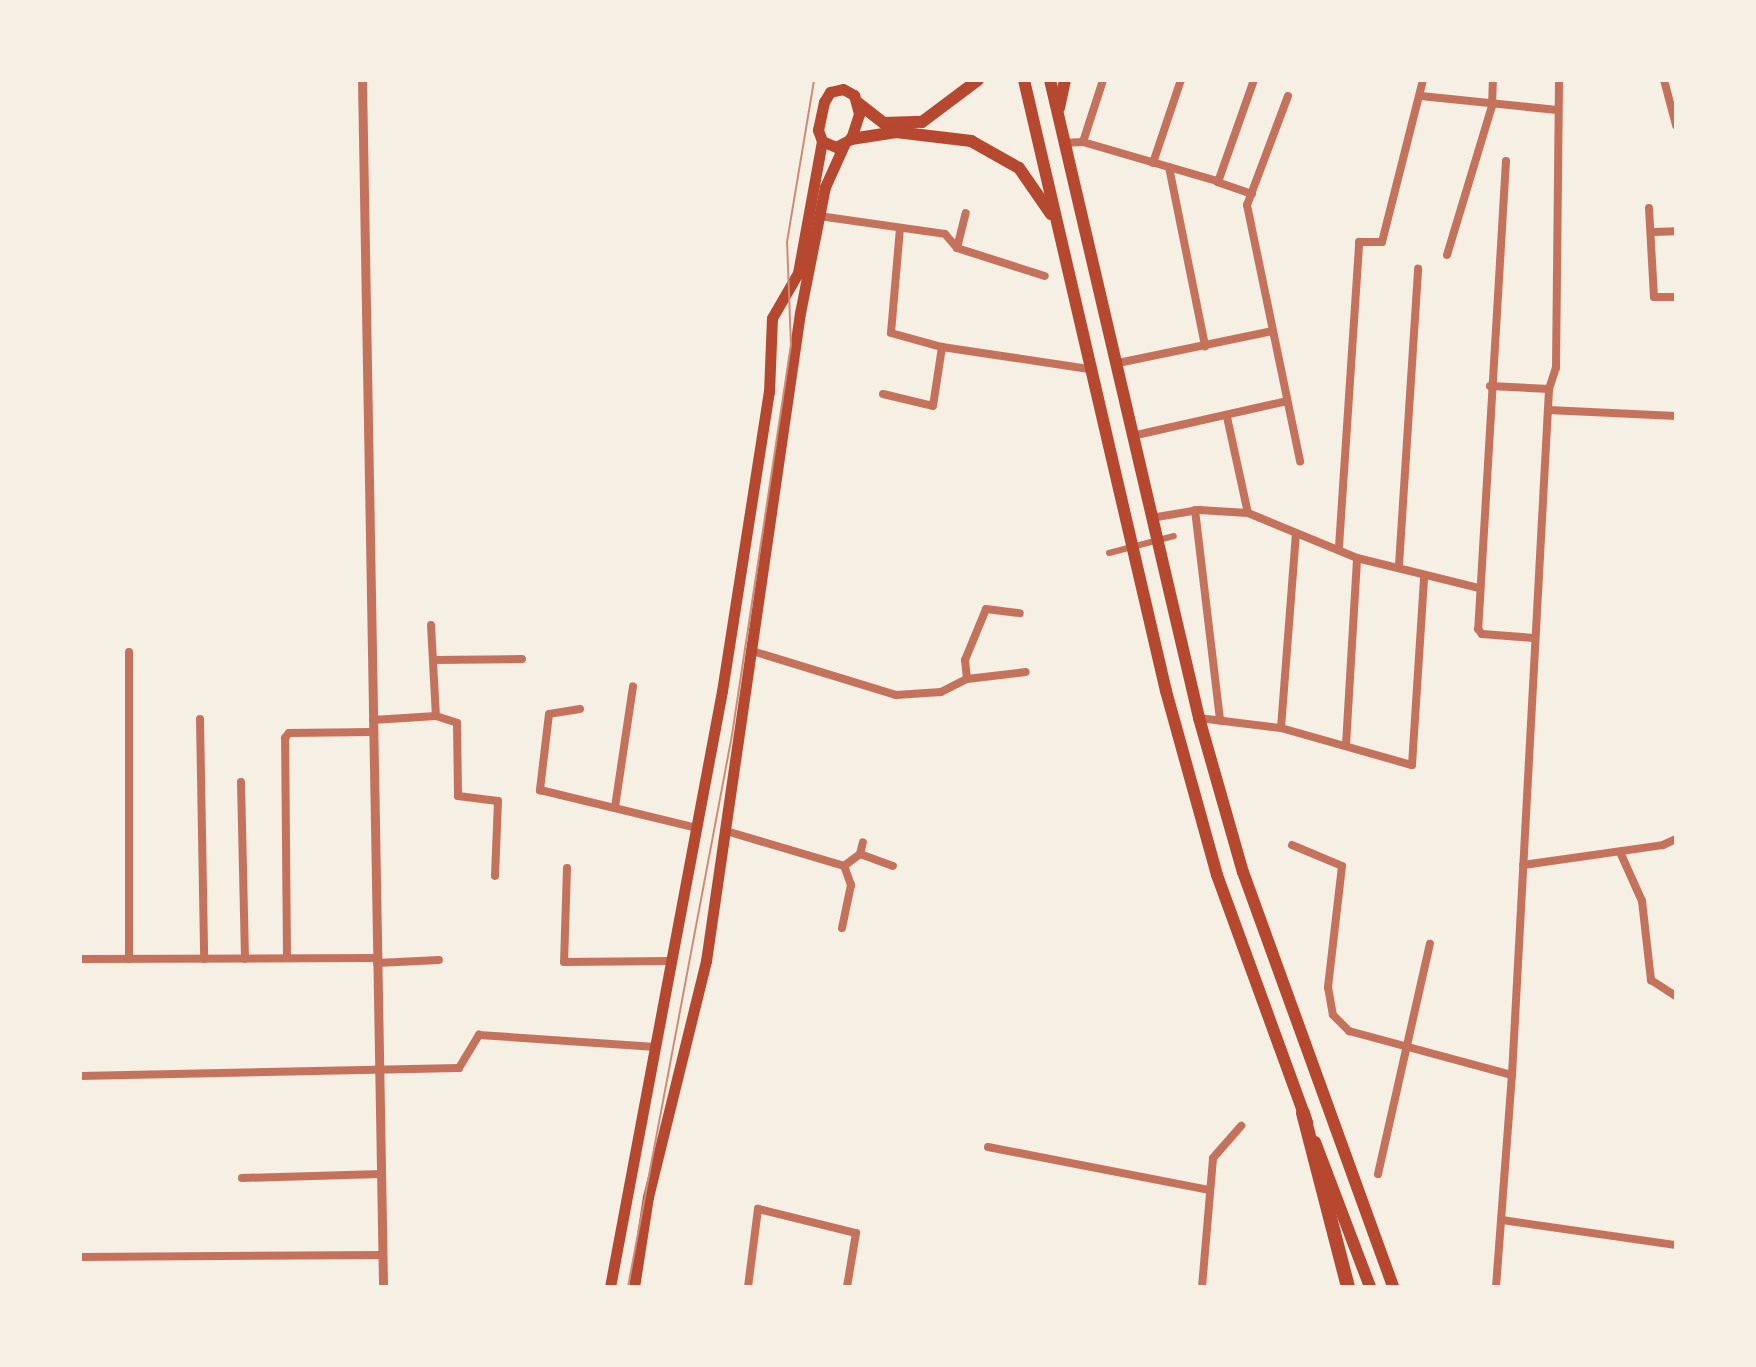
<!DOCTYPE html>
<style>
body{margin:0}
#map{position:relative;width:1756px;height:1367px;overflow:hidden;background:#f6efe4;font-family:"Open Sans",sans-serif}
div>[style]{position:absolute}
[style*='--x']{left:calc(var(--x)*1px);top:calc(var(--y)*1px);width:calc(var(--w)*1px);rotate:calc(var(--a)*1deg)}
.pedestrian>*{height:6px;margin:-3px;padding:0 3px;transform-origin:3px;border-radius:3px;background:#c5725c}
.minor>*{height:8px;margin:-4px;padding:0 4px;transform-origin:4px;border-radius:4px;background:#c5725c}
.tertiary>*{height:9px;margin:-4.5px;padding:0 4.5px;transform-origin:4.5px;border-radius:4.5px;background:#c5725c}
.secondary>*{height:11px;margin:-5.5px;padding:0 5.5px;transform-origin:5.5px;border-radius:5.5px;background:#b5482f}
.trunk>*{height:12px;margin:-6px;padding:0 6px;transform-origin:6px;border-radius:6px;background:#b5482f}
.motorway>*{height:14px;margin:-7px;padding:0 7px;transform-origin:7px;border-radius:7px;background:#b5482f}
.tram>*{height:2px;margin:-1px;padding:0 1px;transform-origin:1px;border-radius:1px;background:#cf8b77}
span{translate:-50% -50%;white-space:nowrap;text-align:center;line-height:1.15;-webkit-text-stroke:7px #f6efe4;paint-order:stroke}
.frame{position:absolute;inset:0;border:82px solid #f6efe4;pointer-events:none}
</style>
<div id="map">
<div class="pedestrian">
<div style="--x:1109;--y:553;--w:67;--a:-14.7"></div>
</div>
<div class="minor">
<div style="--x:1664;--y:80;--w:47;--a:75.1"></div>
<div style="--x:1288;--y:96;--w:116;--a:110.6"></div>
<div style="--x:1247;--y:205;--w:262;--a:78.3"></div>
<div style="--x:1421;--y:96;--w:137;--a:5.9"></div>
<div style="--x:1083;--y:142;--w:65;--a:-72.1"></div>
<div style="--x:1063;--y:143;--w:20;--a:-3"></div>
<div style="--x:1083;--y:142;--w:140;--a:16.2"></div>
<div style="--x:1506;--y:161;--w:469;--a:93.4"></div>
<div style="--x:1478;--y:629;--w:6;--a:51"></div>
<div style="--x:1482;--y:634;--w:52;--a:4.4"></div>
<div style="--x:1153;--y:163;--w:88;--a:-71.4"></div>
<div style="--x:1169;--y:167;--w:183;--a:78.6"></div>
<div style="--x:1252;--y:194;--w:36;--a:-161"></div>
<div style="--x:1218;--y:182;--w:108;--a:-70.6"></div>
<div style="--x:1649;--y:208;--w:89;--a:86.8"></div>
<div style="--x:1654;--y:297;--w:22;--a:0"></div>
<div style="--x:819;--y:216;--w:127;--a:8.1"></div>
<div style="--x:945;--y:234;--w:18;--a:49"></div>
<div style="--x:957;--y:248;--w:92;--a:17.7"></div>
<div style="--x:900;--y:228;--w:105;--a:94.9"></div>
<div style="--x:891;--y:333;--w:53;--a:15.4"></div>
<div style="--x:942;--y:347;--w:150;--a:8.5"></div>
<div style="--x:1653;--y:232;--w:23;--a:-2"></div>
<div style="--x:957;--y:248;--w:36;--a:-76"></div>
<div style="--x:1447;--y:255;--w:156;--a:-73.2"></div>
<div style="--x:1492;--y:106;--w:26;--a:-88"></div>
<div style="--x:1118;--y:363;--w:157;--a:-11.7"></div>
<div style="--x:1490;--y:386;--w:59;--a:2.9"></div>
<div style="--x:883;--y:394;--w:51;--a:13.5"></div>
<div style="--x:933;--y:406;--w:60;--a:-81.3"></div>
<div style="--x:1548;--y:410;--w:128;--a:2.7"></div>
<div style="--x:1227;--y:417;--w:98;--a:77.7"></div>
<div style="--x:1132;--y:436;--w:159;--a:-12.7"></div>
<div style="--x:1195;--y:510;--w:212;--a:83.2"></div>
<div style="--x:1151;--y:518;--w:49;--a:-9.5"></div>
<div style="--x:1199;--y:510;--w:49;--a:3.5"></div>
<div style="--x:1248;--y:513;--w:118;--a:22.4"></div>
<div style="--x:1357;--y:558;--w:126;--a:13.8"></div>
<div style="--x:1339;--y:547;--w:306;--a:-86.2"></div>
<div style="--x:1359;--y:242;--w:23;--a:0"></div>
<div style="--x:1382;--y:242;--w:167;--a:-75.8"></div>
<div style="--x:1399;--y:565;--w:297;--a:-86.3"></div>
<div style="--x:431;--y:625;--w:91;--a:86.9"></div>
<div style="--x:752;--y:651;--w:151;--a:17"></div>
<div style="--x:896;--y:695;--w:45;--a:-3.8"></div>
<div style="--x:941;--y:692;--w:29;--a:-27"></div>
<div style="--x:967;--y:679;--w:59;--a:-6.8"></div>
<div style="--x:433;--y:660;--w:89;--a:-0.6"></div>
<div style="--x:967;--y:679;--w:19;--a:-96"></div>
<div style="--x:965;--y:660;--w:55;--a:-67.6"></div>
<div style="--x:986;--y:609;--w:34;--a:7"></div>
<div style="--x:580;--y:709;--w:31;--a:171"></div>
<div style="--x:549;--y:714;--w:77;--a:96.8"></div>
<div style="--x:540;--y:790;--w:162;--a:13.6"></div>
<div style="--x:1199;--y:718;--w:83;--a:7"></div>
<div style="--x:1281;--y:728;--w:136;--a:15.8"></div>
<div style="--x:1412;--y:765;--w:188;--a:-86.3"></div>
<div style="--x:200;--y:719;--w:240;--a:89"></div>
<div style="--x:373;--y:720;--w:63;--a:-3.6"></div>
<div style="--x:436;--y:716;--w:22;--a:18"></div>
<div style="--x:457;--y:723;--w:73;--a:89.2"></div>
<div style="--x:458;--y:796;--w:40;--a:7.1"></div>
<div style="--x:498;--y:801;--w:75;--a:92.3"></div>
<div style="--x:1281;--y:728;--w:195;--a:-85.6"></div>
<div style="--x:1346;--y:745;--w:187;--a:-86.6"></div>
<div style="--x:241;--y:782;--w:177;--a:88.7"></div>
<div style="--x:615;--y:807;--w:122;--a:-81.5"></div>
<div style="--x:726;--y:831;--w:123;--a:16.5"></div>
<div style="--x:844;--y:866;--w:20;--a:-37"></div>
<div style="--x:860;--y:854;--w:12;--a:-76"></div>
<div style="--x:1292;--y:845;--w:54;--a:22.8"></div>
<div style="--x:1342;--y:866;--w:122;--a:96.6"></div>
<div style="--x:1328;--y:987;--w:28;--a:80"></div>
<div style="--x:1333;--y:1015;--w:23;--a:45"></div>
<div style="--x:1349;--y:1031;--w:169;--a:15.1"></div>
<div style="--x:1620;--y:852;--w:54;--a:65.8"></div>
<div style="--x:1642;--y:901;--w:80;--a:83.5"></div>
<div style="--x:1651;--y:980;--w:30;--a:33"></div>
<div style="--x:860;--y:854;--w:35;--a:20"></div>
<div style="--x:1523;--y:865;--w:141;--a:-8.1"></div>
<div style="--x:1663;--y:845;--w:14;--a:-25"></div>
<div style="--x:567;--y:868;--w:94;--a:91.8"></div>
<div style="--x:564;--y:962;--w:106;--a:-0.5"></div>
<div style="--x:842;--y:928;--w:44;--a:-78.2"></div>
<div style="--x:851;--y:885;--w:20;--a:-110"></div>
<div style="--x:287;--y:958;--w:220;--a:-90.5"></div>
<div style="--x:285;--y:738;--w:6;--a:-51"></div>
<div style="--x:289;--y:733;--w:84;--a:-0.7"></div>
<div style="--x:80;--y:959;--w:297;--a:-0.2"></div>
<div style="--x:129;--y:959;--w:307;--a:-90"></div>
<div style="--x:377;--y:963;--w:62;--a:-2.8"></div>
<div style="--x:80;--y:1076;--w:379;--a:-1.2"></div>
<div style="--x:459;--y:1068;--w:39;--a:-59"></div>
<div style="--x:479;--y:1035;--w:177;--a:3.9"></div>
<div style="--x:988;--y:1147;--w:226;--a:11"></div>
<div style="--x:1378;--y:1174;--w:236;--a:-77.3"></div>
<div style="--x:242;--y:1178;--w:139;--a:-1.6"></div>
<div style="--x:1502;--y:1220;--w:176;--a:8.2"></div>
<div style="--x:80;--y:1257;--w:303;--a:-0.4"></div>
<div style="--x:748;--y:1287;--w:79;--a:-82.7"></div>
<div style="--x:758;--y:1209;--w:101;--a:13.8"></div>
<div style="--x:856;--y:1233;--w:55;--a:99.5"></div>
<div style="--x:1202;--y:1287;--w:129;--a:-85.1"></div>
<div style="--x:1213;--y:1158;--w:43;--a:-48.8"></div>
<div style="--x:1496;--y:1287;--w:213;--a:-85.7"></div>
<div style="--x:1512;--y:1075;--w:687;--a:-86.91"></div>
<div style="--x:1549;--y:389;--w:22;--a:-72"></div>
<div style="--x:1556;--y:368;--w:288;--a:-89.4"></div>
</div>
<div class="tertiary">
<div style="--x:362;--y:80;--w:1207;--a:89"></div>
</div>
<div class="secondary">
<div style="--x:843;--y:89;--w:13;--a:29"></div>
<div style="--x:854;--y:95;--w:20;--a:75"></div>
<div style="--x:859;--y:114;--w:26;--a:108"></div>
<div style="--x:851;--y:139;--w:17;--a:152"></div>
<div style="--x:836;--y:147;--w:15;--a:-157"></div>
<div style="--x:822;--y:141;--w:12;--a:-110"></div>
<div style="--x:818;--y:130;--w:29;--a:-78"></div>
<div style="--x:824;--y:102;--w:12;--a:-59"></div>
<div style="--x:830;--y:92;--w:13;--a:-13"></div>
<div style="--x:610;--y:1287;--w:606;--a:-79.36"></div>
<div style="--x:722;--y:691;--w:303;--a:-81.1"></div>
<div style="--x:769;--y:392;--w:74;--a:-87.7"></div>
<div style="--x:772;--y:318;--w:52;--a:-60"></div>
<div style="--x:798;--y:273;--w:134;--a:-79.7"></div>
<div style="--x:634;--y:1287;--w:91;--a:-81.2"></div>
<div style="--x:648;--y:1197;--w:243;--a:-76.2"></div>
<div style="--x:706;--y:961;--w:655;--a:-81.75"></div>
<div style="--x:800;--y:313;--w:128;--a:-78.8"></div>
<div style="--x:825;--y:187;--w:46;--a:-65.7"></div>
</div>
<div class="trunk">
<div style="--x:1024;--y:80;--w:627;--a:76.92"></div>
<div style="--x:1166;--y:691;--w:191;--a:74.5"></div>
<div style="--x:1217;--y:875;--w:263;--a:70"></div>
<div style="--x:1050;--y:80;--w:655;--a:76.85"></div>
<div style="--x:1199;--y:718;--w:160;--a:74.1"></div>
<div style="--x:1243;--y:872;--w:441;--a:70.1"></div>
<div style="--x:858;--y:103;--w:33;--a:38"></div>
<div style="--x:884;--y:123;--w:38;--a:-2"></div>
<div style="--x:922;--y:122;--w:70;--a:-36.9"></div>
<div style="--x:1059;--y:108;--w:29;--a:-78"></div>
<div style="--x:851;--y:139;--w:46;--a:-8.8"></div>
<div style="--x:896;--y:132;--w:76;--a:6.8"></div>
<div style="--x:971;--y:141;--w:55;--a:29.4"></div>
<div style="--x:1019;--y:168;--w:56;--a:55.2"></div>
<div style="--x:1315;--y:1142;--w:155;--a:69.2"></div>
</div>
<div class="motorway">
<div style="--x:1303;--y:1113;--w:180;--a:75.5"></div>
</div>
<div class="tram">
<div style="--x:628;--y:1287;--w:562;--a:-79.33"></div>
<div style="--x:732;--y:735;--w:394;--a:-81.4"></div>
<div style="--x:791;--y:345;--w:103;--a:-92.2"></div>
<div style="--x:787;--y:242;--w:164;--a:-80.5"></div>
</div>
<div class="frame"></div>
</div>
